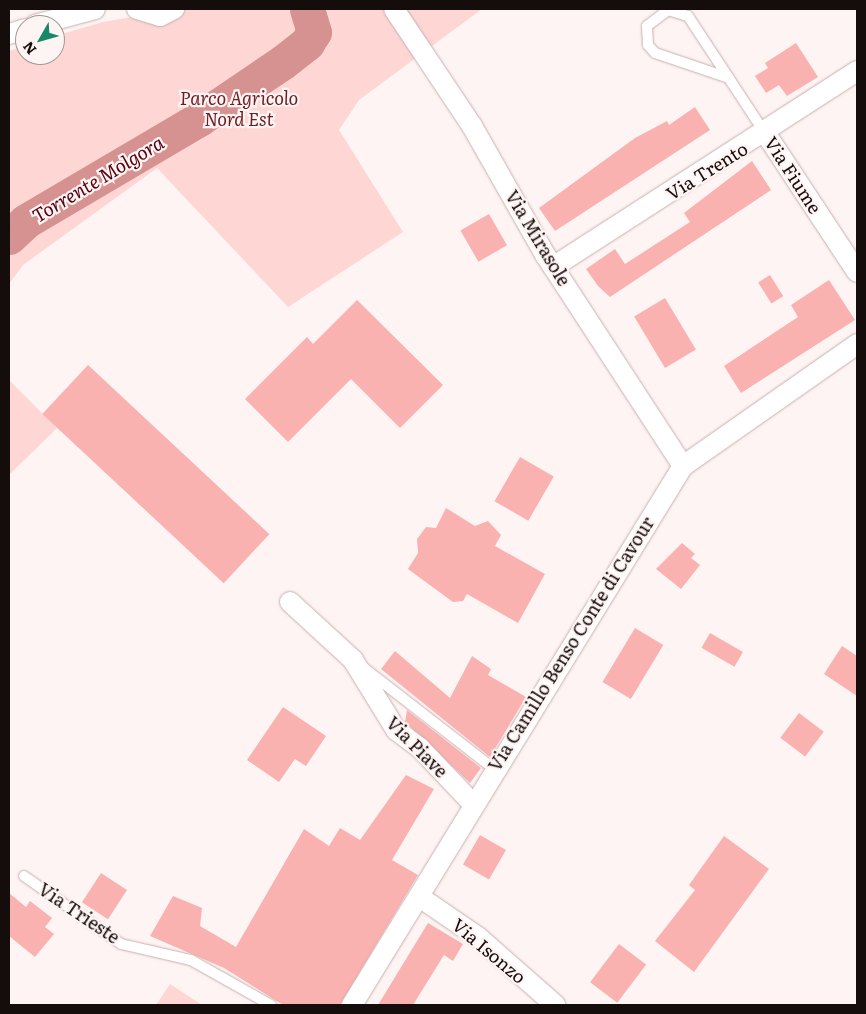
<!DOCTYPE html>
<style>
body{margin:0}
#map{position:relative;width:866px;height:1014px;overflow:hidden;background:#fef4f3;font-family:Literata,serif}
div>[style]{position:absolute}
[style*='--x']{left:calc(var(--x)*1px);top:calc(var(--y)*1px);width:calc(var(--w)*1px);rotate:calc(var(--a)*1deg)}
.green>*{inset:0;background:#fed6d4}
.river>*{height:35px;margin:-17.5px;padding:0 17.5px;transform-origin:17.5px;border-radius:17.5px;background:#d69290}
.building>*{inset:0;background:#f9b2af;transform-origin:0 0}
.roads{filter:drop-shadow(0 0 1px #c8b0af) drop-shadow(0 0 1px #c8b0af)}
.lane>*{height:10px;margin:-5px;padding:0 5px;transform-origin:5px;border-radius:5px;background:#fff}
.street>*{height:20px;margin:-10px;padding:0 10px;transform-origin:10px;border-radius:10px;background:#fff}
span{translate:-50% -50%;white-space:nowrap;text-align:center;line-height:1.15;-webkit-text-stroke:4.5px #fef4f3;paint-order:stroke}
.park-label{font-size:18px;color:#6e1e23;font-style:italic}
.street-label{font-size:18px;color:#150d0c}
.water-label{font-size:19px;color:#55020f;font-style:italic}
.frame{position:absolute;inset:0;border:10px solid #150d0c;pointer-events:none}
.north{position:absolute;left:15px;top:15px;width:50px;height:50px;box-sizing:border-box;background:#fef4f3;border:1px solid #a19897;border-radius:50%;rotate:232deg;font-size:14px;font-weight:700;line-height:20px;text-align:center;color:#150d0c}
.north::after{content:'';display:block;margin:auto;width:18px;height:22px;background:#198866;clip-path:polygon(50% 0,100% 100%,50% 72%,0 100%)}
</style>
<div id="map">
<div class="green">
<div style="clip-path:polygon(179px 9px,482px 9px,359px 100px,339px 130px,403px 232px,288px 307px,157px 168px,23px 265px,9px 284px,9px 51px,25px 46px,25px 55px,55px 55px,55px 36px,103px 22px)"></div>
<div style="clip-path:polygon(9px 380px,57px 428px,9px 475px)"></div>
<div style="clip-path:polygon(170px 984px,202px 1005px,156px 1005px)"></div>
</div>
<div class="river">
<div style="--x:9;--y:237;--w:23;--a:-43"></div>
<div style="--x:26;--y:221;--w:201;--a:-30.5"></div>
<div style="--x:199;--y:119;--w:102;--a:-34.2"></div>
<div style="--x:283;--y:62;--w:31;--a:-38"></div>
<div style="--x:307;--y:43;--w:13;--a:-58"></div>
<div style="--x:314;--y:32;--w:24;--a:-107"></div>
</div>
<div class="building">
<div style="clip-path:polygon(796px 43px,818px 77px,787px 96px,779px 85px,766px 93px,755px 76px,768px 68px,765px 63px)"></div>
<div style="clip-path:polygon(695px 107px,710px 130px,555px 231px,539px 208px,635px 138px,667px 121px,669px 125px)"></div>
<div style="clip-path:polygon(752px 161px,771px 190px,610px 297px,598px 286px,586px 269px,615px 249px,625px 264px,690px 222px,684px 213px)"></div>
<div style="left:489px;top:214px;width:36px;height:33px;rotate:60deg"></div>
<div style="left:770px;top:275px;width:25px;height:14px;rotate:58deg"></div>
<div style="clip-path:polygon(829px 280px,855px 320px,741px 393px,724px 366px,798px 317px,791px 305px)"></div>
<div style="left:665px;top:298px;width:60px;height:36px;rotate:59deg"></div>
<div style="clip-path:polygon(357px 300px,443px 385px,400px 428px,351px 379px,288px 442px,245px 399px,307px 337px,313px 344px)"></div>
<div style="left:88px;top:365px;width:248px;height:67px;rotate:43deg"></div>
<div style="left:520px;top:457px;width:39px;height:51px;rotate:30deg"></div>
<div style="clip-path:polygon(446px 508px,475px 526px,488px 521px,501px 535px,495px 546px,545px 574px,518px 623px,467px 594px,463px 601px,453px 602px,408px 569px,418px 553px,417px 539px,426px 527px,436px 528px)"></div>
<div style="clip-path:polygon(682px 543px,695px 554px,691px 558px,700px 565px,681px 589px,656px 569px)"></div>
<div style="left:635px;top:628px;width:33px;height:63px;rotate:31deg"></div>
<div style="left:710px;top:633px;width:38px;height:17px;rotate:30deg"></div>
<div style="clip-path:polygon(842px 646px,857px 656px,857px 696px,824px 674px)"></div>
<div style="clip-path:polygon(395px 651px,450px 698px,472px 656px,491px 669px,488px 675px,526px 697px,490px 757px,381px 669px)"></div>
<div style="clip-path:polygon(283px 707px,326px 736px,306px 766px,295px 759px,279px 782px,247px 760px)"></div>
<div style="clip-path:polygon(407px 710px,481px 768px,470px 783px,405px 722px)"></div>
<div style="left:799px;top:713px;width:31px;height:31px;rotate:37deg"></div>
<div style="clip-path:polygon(406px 775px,434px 789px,392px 860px,418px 875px,340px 1005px,283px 1005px,224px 968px,150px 936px,173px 896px,202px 908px,200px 926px,236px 947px,304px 829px,329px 846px,340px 828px,360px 840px)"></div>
<div style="left:480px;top:835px;width:30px;height:34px;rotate:30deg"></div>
<div style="clip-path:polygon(724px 836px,769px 869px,694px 972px,655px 941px,695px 890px,689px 885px)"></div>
<div style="left:101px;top:873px;width:31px;height:35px;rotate:33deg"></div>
<div style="clip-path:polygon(9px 893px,26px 907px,30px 901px,52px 918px,45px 927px,54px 934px,35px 957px,9px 936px)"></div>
<div style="clip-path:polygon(428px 923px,463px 944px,453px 961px,444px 955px,413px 1005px,378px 1005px)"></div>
<div style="left:619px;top:944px;width:34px;height:48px;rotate:37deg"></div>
</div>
<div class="roads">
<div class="lane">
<div style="--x:729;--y:78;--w:78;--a:-161.3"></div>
<div style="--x:655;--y:53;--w:11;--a:-131"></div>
<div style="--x:648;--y:45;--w:19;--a:-93"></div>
<div style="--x:647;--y:26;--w:26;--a:-37"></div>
<div style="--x:668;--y:10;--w:21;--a:17"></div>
<div style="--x:688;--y:16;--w:140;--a:56.7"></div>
<div style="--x:364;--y:668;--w:165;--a:37.8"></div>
<div style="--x:24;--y:876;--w:118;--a:35"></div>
<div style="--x:121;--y:944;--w:72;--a:12.9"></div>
<div style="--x:191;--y:960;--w:92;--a:29.4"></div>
</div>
<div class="street">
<div style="--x:137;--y:9;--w:24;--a:17"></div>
<div style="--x:160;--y:16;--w:16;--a:-27"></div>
<div style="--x:394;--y:9;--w:141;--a:56.3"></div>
<div style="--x:472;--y:126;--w:150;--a:60.4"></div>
<div style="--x:546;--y:256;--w:251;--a:56.9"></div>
<div style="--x:35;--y:25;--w:62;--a:-14.9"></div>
<div style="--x:9;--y:34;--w:17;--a:-17"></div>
<div style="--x:766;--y:134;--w:165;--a:56.6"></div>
<div style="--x:553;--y:267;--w:362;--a:-32.8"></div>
<div style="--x:290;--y:602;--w:86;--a:42.6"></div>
<div style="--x:353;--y:660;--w:82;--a:58.4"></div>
<div style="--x:396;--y:730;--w:30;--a:37"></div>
<div style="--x:420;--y:748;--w:76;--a:46.6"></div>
<div style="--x:421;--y:898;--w:69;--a:34.4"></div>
<div style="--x:478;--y:937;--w:103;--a:41.4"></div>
<div style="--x:352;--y:1005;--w:633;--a:-58.45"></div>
<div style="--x:683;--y:466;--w:213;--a:-35"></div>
</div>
</div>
<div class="park-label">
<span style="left:239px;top:109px">Parco Agricolo<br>Nord Est</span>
</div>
<div class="street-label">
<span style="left:707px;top:171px;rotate:-32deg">Via Trento</span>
<span style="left:793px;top:175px;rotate:57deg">Via Fiume</span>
<span style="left:538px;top:238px;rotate:59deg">Via Mirasole</span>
<span style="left:571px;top:644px;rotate:-58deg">Via Camillo Benso Conte di Cavour</span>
<span style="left:417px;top:747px;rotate:45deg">Via Piave</span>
<span style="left:79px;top:913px;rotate:34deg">Via Trieste</span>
<span style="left:489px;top:951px;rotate:40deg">Via Isonzo</span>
</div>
<div class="water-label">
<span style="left:98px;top:179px;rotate:-31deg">Torrente Molgora</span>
</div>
<div class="frame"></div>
<div class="north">N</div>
</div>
